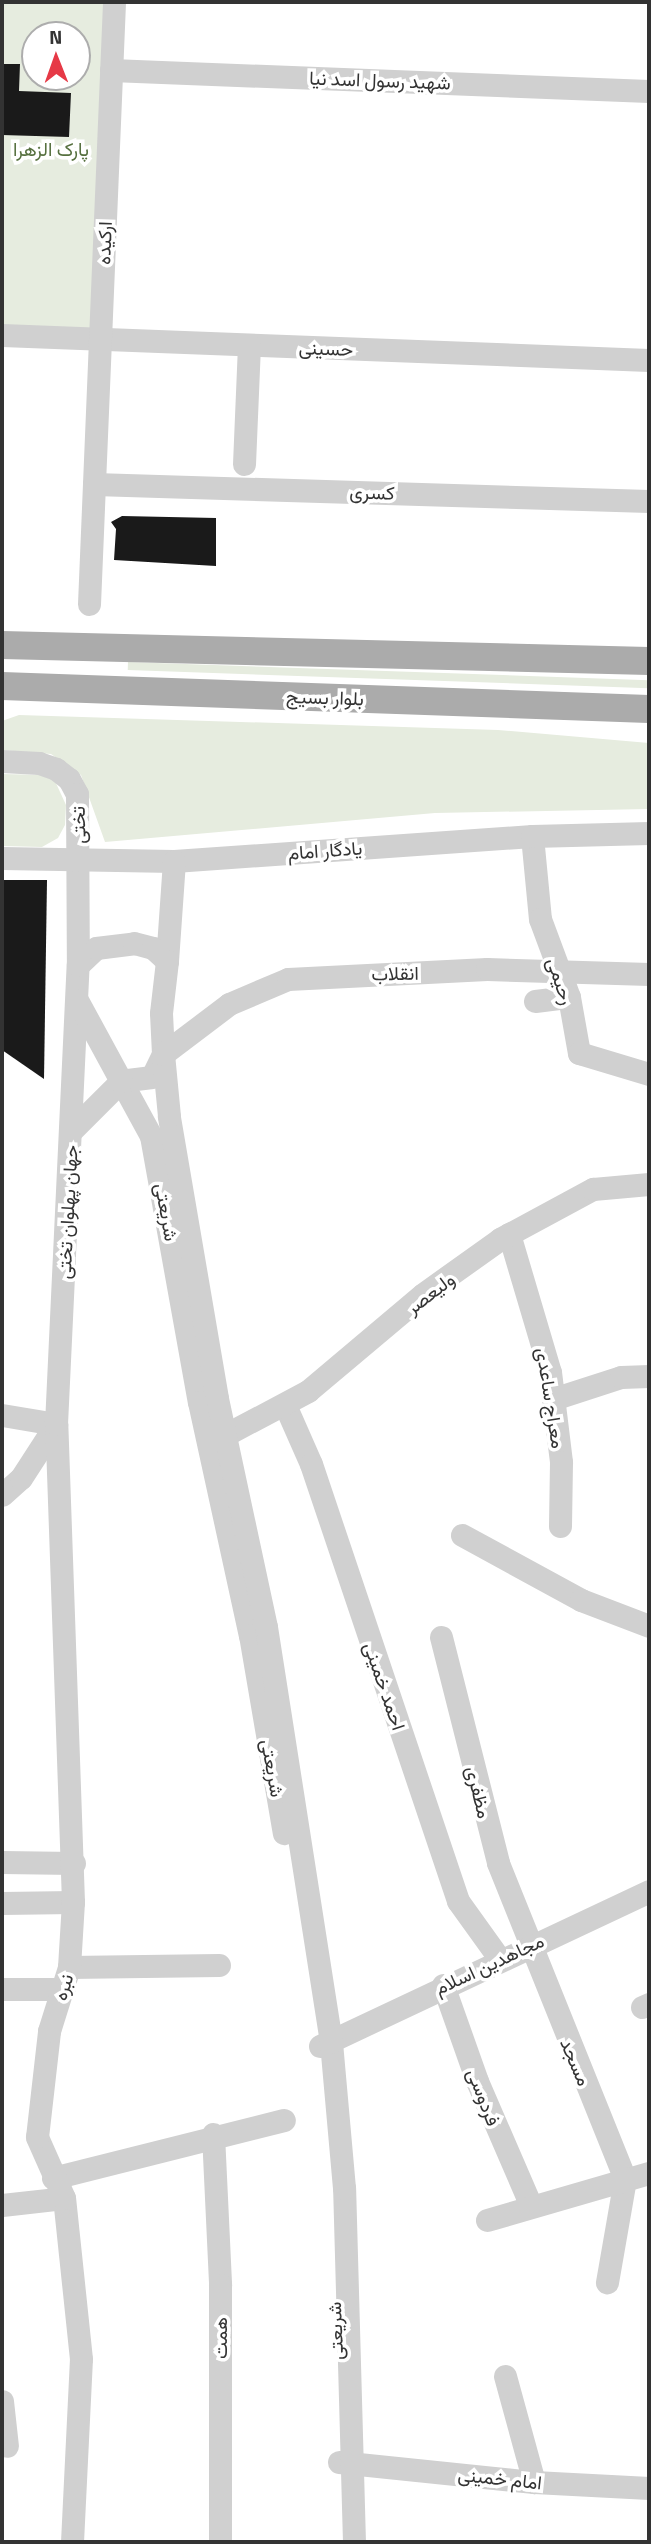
<!DOCTYPE html>
<meta charset="utf-8">
<style>
body{margin:0}
#map{position:relative;width:651px;height:2544px;overflow:hidden;background:#fff;font-family:"Titillium Web",Vazirmatn,sans-serif}
div>[style]{position:absolute}
[style*='--x']{left:calc(var(--x)*1px);top:calc(var(--y)*1px);width:calc(var(--w)*1px);rotate:calc(var(--a)*1deg)}
.green>*{inset:0;background:#e6ecdf;transform-origin:0 0}
.building>*{inset:0;background:#1a1a1a}
.minor>*{height:23px;margin:-11.5px;padding:0 11.5px;transform-origin:11.5px;border-radius:11.5px;background:#d0d0d0}
.major>*{height:28px;margin:-14px;padding:0 14px;transform-origin:14px;border-radius:14px;background:#ababab}
span{translate:-50% -50%;white-space:nowrap;text-align:center;line-height:1.15;-webkit-text-stroke:7px #fff;paint-order:stroke}
.street-label{font-size:19px;color:#333}
.park-label{font-size:19px;color:#56703f}
.frame{position:absolute;inset:0;border:4px solid #333;pointer-events:none}
.north{position:absolute;left:21px;top:21px;width:70px;height:70px;box-sizing:border-box;background:#fff;border:2px solid #adadad;border-radius:50%;rotate:359deg;font-size:19px;font-weight:700;line-height:28px;text-align:center;color:#333}
.north::after{content:'';display:block;margin:auto;width:24px;height:32px;background:#e63946;clip-path:polygon(50% 0,100% 100%,50% 72%,0 100%)}
</style>
<div id="map">
<div class="green">
<div style="clip-path:polygon(evenodd,2px 2px,105px 2px,94px 332px,2px 328px,2px 2px,35px 35px,77px 35px,77px 77px,35px 77px,35px 35px)"></div>
<div style="left:128px;top:662px;width:521px;height:8px;rotate:2deg"></div>
<div style="clip-path:polygon(19px 715px,498px 730px,649px 743px,649px 809px,435px 813px,105px 842px,81px 775px,51px 754px,2px 750px,2px 721px)"></div>
<div style="clip-path:polygon(2px 774px,44px 775px,55px 781px,66px 805px,65px 825px,58px 838px,42px 847px,2px 846px)"></div>
</div>
<div class="building">
<div style="clip-path:polygon(2px 64px,20px 64px,19px 91px,71px 93px,69px 137px,2px 135px)"></div>
<div style="clip-path:polygon(122px 516px,216px 518px,216px 566px,114px 560px,116px 529px,111px 522px)"></div>
<div style="clip-path:polygon(2px 880px,47px 880px,44px 1079px,2px 1050px)"></div>
</div>
<div class="minor">
<div style="--x:111;--y:70;--w:538;--a:2.24"></div>
<div style="--x:2;--y:335;--w:647;--a:2.21"></div>
<div style="--x:244;--y:464;--w:119;--a:-87.6"></div>
<div style="--x:94;--y:484;--w:555;--a:1.75"></div>
<div style="--x:89;--y:604;--w:603;--a:-87.62"></div>
<div style="--x:2;--y:761;--w:37;--a:3"></div>
<div style="--x:39;--y:763;--w:18;--a:19"></div>
<div style="--x:56;--y:769;--w:16;--a:38"></div>
<div style="--x:69;--y:779;--w:17;--a:62"></div>
<div style="--x:77;--y:794;--w:171;--a:89.7"></div>
<div style="--x:532;--y:836;--w:83;--a:84.5"></div>
<div style="--x:540;--y:919;--w:83;--a:69.6"></div>
<div style="--x:569;--y:997;--w:57;--a:79.9"></div>
<div style="--x:579;--y:1053;--w:73;--a:16.7"></div>
<div style="--x:2;--y:858;--w:172;--a:1"></div>
<div style="--x:174;--y:861;--w:359;--a:-4"></div>
<div style="--x:532;--y:836;--w:117;--a:-1.5"></div>
<div style="--x:167;--y:961;--w:100;--a:-86"></div>
<div style="--x:535;--y:1001;--w:34;--a:-7"></div>
<div style="--x:71;--y:1131;--w:71;--a:-45"></div>
<div style="--x:121;--y:1081;--w:63;--a:61.4"></div>
<div style="--x:151;--y:1136;--w:270;--a:79.8"></div>
<div style="--x:199;--y:1402;--w:239;--a:77.7"></div>
<div style="--x:250;--y:1635;--w:201;--a:80.3"></div>
<div style="--x:509;--y:1234;--w:144;--a:73.5"></div>
<div style="--x:550;--y:1372;--w:91;--a:83"></div>
<div style="--x:561;--y:1462;--w:64;--a:90.9"></div>
<div style="--x:553;--y:1399;--w:71;--a:-17.9"></div>
<div style="--x:621;--y:1377;--w:28;--a:-2"></div>
<div style="--x:285;--y:1405;--w:64;--a:66.2"></div>
<div style="--x:311;--y:1464;--w:461;--a:71.4"></div>
<div style="--x:458;--y:1901;--w:70;--a:54.3"></div>
<div style="--x:2;--y:1415;--w:55;--a:9.5"></div>
<div style="--x:225;--y:1435;--w:94;--a:-27.9"></div>
<div style="--x:308;--y:1391;--w:150;--a:-40.1"></div>
<div style="--x:423;--y:1294;--w:95;--a:-35.5"></div>
<div style="--x:500;--y:1239;--w:106;--a:-28.3"></div>
<div style="--x:593;--y:1189;--w:56;--a:-5.1"></div>
<div style="--x:2;--y:1495;--w:25;--a:-42"></div>
<div style="--x:21;--y:1478;--w:64;--a:-57.1"></div>
<div style="--x:462;--y:1535;--w:136;--a:28.6"></div>
<div style="--x:581;--y:1600;--w:73;--a:20.9"></div>
<div style="--x:441;--y:1637;--w:233;--a:75.8"></div>
<div style="--x:498;--y:1863;--w:341;--a:68.1"></div>
<div style="--x:625;--y:2179;--w:105;--a:99.9"></div>
<div style="--x:2;--y:1862;--w:72;--a:0.8"></div>
<div style="--x:2;--y:1903;--w:71;--a:-0.8"></div>
<div style="--x:69;--y:1967;--w:150;--a:-0.8"></div>
<div style="--x:443;--y:1985;--w:102;--a:70.5"></div>
<div style="--x:477;--y:2081;--w:136;--a:66.6"></div>
<div style="--x:2;--y:1989;--w:62;--a:0"></div>
<div style="--x:642;--y:2007;--w:8;--a:-23"></div>
<div style="--x:320;--y:2046;--w:364;--a:-25.2"></div>
<div style="--x:213;--y:2134;--w:151;--a:87.3"></div>
<div style="--x:220;--y:2285;--w:257;--a:90"></div>
<div style="--x:53;--y:2178;--w:238;--a:-14.1"></div>
<div style="--x:2;--y:2205;--w:62;--a:-6.4"></div>
<div style="--x:487;--y:2220;--w:169;--a:-16.2"></div>
<div style="--x:505;--y:2376;--w:110;--a:74.7"></div>
<div style="--x:2;--y:2401;--w:45;--a:83.7"></div>
<div style="--x:339;--y:2462;--w:196;--a:5.9"></div>
<div style="--x:534;--y:2482;--w:115;--a:3"></div>
<div style="--x:72;--y:2542;--w:183;--a:-87.2"></div>
<div style="--x:81;--y:2359;--w:162;--a:-96"></div>
<div style="--x:64;--y:2198;--w:67;--a:-113.9"></div>
<div style="--x:37;--y:2137;--w:107;--a:-83.5"></div>
<div style="--x:49;--y:2031;--w:67;--a:-72.6"></div>
<div style="--x:69;--y:1967;--w:65;--a:-86.5"></div>
<div style="--x:73;--y:1902;--w:478;--a:-92"></div>
<div style="--x:56;--y:1424;--w:460;--a:-87.3"></div>
<div style="--x:78;--y:965;--w:25;--a:-43"></div>
<div style="--x:96;--y:948;--w:38;--a:-7"></div>
<div style="--x:134;--y:943;--w:20;--a:15"></div>
<div style="--x:153;--y:948;--w:19;--a:43"></div>
<div style="--x:167;--y:961;--w:52;--a:96.6"></div>
<div style="--x:161;--y:1013;--w:41;--a:87.2"></div>
<div style="--x:163;--y:1054;--w:25;--a:116"></div>
<div style="--x:152;--y:1077;--w:31;--a:173"></div>
<div style="--x:121;--y:1081;--w:92;--a:-118.5"></div>
<div style="--x:354;--y:2542;--w:354;--a:-91.6"></div>
<div style="--x:344;--y:2188;--w:147;--a:-95.1"></div>
<div style="--x:331;--y:2042;--w:420;--a:-98.9"></div>
<div style="--x:266;--y:1627;--w:234;--a:-102.1"></div>
<div style="--x:217;--y:1398;--w:286;--a:-99.7"></div>
<div style="--x:169;--y:1116;--w:62;--a:-95.5"></div>
<div style="--x:163;--y:1054;--w:83;--a:-37.1"></div>
<div style="--x:229;--y:1004;--w:64;--a:-23"></div>
<div style="--x:288;--y:979;--w:199;--a:-2.9"></div>
<div style="--x:487;--y:969;--w:162;--a:1.8"></div>
</div>
<div class="major">
<div style="--x:2;--y:645;--w:647;--a:1.42"></div>
<div style="--x:2;--y:686;--w:647;--a:2.04"></div>
</div>
<div class="street-label">
<span style="left:380px;top:80px;rotate:2deg">شهید رسول اسد نیا</span>
<span style="left:104px;top:243px;rotate:-88deg">ارکیده</span>
<span style="left:326px;top:348px;rotate:2deg">حسینی</span>
<span style="left:372px;top:492px;rotate:2deg">کسری</span>
<span style="left:325px;top:697px;rotate:2deg">بلوار بسیج</span>
<span style="left:78px;top:825px;rotate:-91deg">تختی</span>
<span style="left:325px;top:850px;rotate:-4deg">یادگار امام</span>
<span style="left:395px;top:973px;rotate:-1deg">انقلاب</span>
<span style="left:561px;top:981px;rotate:72deg">رحیمی</span>
<span style="left:67px;top:1212px;rotate:-87deg">جهان پهلوان تختی</span>
<span style="left:167px;top:1212px;rotate:80deg">شریعتی</span>
<span style="left:430px;top:1293px;rotate:-37deg">ولیعصر</span>
<span style="left:551px;top:1398px;rotate:81deg">معراج ساعدی</span>
<span style="left:385px;top:1686px;rotate:71deg">احمد خمینی</span>
<span style="left:273px;top:1768px;rotate:80deg">شریعتی</span>
<span style="left:479px;top:1792px;rotate:76deg">مظفری</span>
<span style="left:489px;top:1964px;rotate:-25deg">مجاهدین اسلام</span>
<span style="left:63px;top:1987px;rotate:-73deg">نبره</span>
<span style="left:576px;top:2062px;rotate:67deg">مسجد</span>
<span style="left:484px;top:2097px;rotate:69deg">فردوسی</span>
<span style="left:335px;top:2331px;rotate:-92deg">شریعتی</span>
<span style="left:220px;top:2338px;rotate:-90deg">همت</span>
<span style="left:500px;top:2478px;rotate:6deg">امام خمینی</span>
</div>
<div class="park-label">
<span style="left:51px;top:149px">پارک الزهرا</span>
</div>
<div class="frame"></div>
<div class="north">N</div>
</div>
